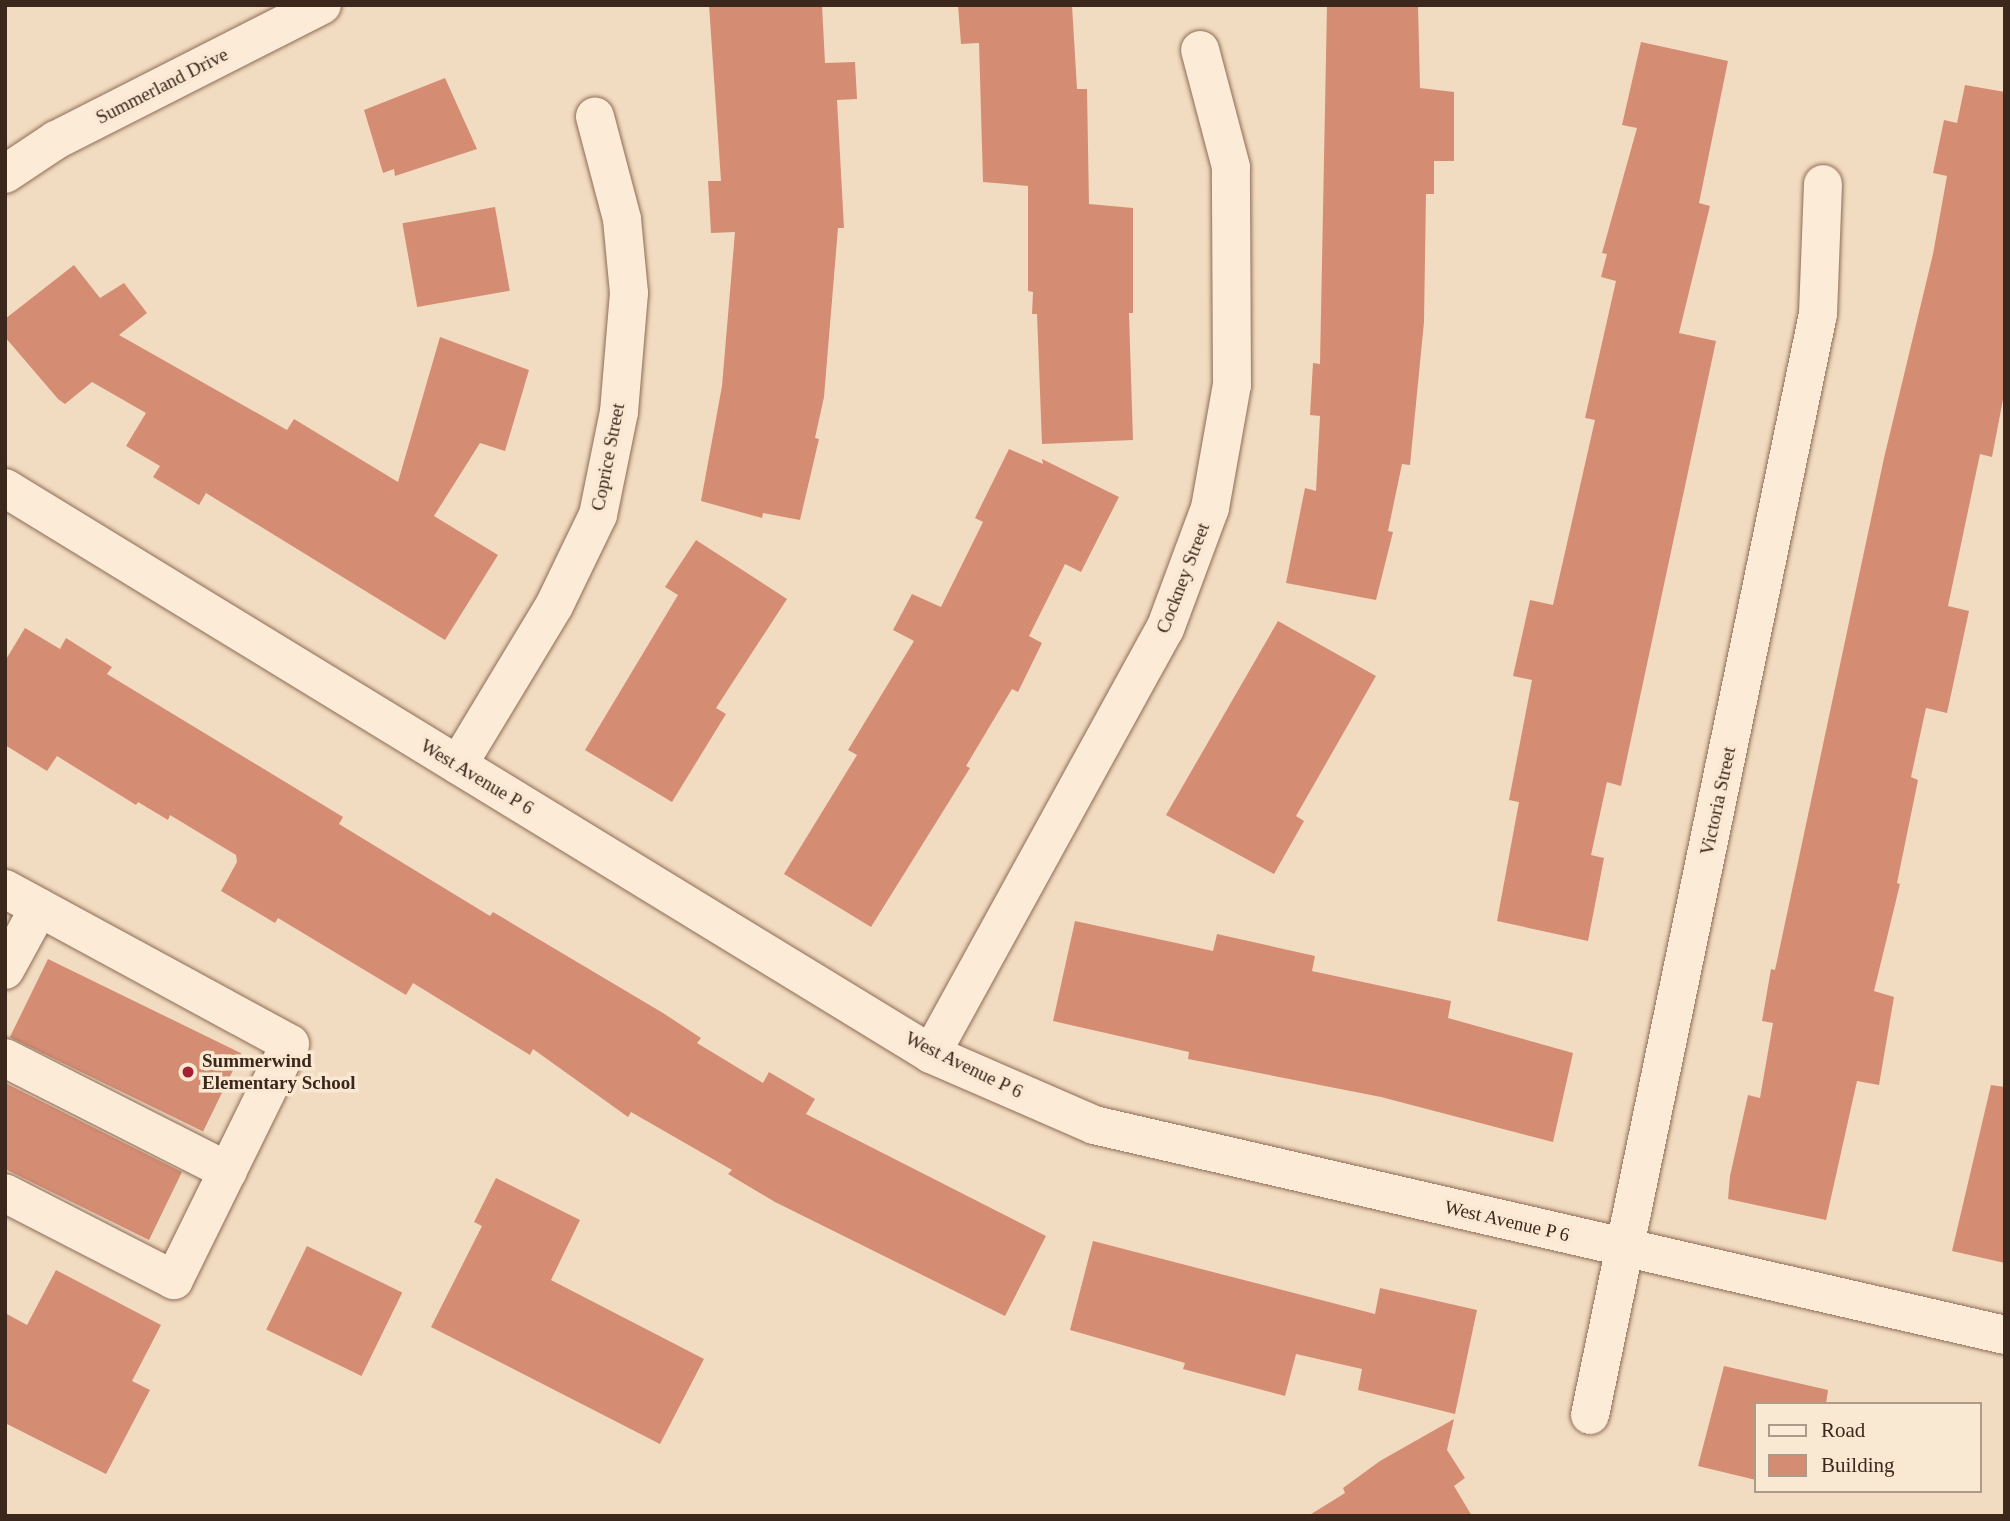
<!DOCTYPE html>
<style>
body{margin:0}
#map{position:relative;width:2010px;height:1521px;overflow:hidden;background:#f2dcc1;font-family:Georgia,serif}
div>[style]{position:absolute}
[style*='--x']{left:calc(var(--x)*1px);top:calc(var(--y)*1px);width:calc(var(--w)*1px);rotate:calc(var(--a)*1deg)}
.building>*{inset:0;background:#d48d73;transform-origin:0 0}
.roads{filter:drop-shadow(0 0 2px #8e6c57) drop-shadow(0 0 2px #8e6c57)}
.minor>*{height:38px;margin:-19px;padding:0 19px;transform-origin:19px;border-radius:19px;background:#fcebd6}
.dots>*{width:19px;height:19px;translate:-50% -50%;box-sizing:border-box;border:4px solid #f9e8d2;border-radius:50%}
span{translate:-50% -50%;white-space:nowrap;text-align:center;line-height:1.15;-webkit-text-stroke:7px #f9e8d2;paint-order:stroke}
.street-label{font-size:19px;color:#3c271c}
.poi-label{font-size:19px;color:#3c271c;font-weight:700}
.left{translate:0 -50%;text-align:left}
.frame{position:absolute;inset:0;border:7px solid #3c271c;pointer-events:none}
.legend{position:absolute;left:1754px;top:1402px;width:228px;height:91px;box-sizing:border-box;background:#f9e8d2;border:2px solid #ad9b89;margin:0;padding:9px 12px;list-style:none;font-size:21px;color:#3c271c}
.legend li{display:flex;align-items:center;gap:14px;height:35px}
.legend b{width:35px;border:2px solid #ad9b89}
</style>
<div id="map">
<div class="building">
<div style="clip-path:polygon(709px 5px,822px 5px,825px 63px,855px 62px,857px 99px,837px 100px,844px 228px,838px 228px,824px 397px,815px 438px,819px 439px,800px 520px,763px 513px,762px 518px,701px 501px,722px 386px,735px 232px,711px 233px,708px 181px,721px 181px)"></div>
<div style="clip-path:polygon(958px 5px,1072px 5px,1077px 89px,1087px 89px,1089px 204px,1133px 208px,1133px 313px,1129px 313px,1133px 440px,1042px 444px,1037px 314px,1032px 314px,1033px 292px,1028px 291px,1028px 186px,983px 182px,979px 43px,961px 44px)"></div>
<div style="clip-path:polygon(1327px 5px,1418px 5px,1420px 88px,1454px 92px,1454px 161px,1434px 161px,1434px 194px,1426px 194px,1424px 322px,1410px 465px,1402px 464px,1388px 531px,1393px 532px,1376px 600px,1286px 583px,1305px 488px,1316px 491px,1320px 416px,1310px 415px,1313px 363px,1320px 364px)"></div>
<div style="clip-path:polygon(1641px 42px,1728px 61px,1699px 203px,1710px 206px,1679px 333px,1716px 341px,1621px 786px,1607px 782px,1591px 855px,1604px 858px,1588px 941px,1497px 921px,1519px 802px,1509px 800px,1532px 680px,1513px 676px,1530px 600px,1553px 605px,1595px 420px,1585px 418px,1616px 281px,1601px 277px,1607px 254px,1602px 253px,1637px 128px,1622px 125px)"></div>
<div style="clip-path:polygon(445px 78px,477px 149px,395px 176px,394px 169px,383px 173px,364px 110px)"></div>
<div style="clip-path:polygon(1965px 85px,2005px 92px,2005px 389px,1992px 457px,1980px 454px,1948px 606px,1969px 611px,1947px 713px,1926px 708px,1911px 777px,1918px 780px,1897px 883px,1900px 884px,1874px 991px,1894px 997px,1879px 1085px,1857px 1081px,1826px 1220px,1728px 1199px,1730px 1176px,1748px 1095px,1760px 1098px,1773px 1023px,1762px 1021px,1771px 969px,1775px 970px,1884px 458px,1933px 254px,1947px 176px,1933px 173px,1944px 120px,1957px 123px)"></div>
<div style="left:495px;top:207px;width:85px;height:94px;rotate:80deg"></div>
<div style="clip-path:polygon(74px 265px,100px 298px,124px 283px,147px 313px,119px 335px,287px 430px,294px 419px,398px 482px,440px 337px,529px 370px,505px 451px,480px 443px,434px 516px,498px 555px,445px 640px,206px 493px,199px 505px,153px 477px,160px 466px,126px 446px,146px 413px,92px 382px,65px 404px,58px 399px,5px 337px,5px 319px)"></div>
<div style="clip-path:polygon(1009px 449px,1043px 464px,1042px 459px,1119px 497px,1081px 572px,1065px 564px,1029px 636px,1042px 643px,1018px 692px,1012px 689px,966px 766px,970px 768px,871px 927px,784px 874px,857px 755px,848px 750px,914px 641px,893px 630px,912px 594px,941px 607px,983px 522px,975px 518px)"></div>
<div style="clip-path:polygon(696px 540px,787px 599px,716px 708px,726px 714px,672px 802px,585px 750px,678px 595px,665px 587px)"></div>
<div style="clip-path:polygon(1278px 621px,1376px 676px,1296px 816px,1304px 821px,1274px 874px,1166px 815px)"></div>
<div style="clip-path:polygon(25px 628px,60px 649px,66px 638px,112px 667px,107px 674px,343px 817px,339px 824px,490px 916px,493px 912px,663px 1013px,701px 1038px,697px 1043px,763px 1083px,769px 1072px,815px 1099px,806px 1114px,1046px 1236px,1005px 1316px,775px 1202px,728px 1174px,732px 1170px,631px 1112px,628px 1117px,533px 1049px,530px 1055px,413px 983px,406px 995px,278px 918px,275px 923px,221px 891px,237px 862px,236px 855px,170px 815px,168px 820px,138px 802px,136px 805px,57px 756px,47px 771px,5px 745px,5px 661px)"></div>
<div style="clip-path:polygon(1075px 921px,1213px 951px,1217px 934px,1315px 956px,1312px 971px,1451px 1001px,1448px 1018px,1573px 1053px,1553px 1142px,1381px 1097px,1188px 1059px,1189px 1052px,1053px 1021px)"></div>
<div style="left:48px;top:959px;width:215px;height:87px;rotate:26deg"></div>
<div style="clip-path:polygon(5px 1083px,182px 1172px,149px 1240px,5px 1169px)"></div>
<div style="clip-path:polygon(1991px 1085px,2005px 1087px,2005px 1263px,1952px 1251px)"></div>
<div style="clip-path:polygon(496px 1178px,580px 1220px,551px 1280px,704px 1359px,660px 1444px,431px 1327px,482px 1226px,474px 1222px)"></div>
<div style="clip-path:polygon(1093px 1241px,1375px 1314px,1380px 1288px,1477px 1310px,1455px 1414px,1358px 1390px,1362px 1369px,1296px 1354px,1285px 1396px,1183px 1369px,1185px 1363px,1070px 1330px)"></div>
<div style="left:307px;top:1246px;width:106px;height:93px;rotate:26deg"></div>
<div style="clip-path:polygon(56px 1270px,161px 1325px,132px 1381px,150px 1390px,106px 1474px,5px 1423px,5px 1313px,27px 1325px)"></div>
<div style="clip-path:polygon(1724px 1366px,1828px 1390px,1826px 1404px,1756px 1404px,1756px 1480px,1698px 1466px)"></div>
<div style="clip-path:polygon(1454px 1419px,1447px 1450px,1465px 1478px,1454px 1486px,1472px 1516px,1308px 1516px,1345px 1493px,1343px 1488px,1380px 1461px)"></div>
</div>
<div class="roads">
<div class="minor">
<div style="--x:5;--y:174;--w:61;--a:-33.7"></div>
<div style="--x:56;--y:140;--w:298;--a:-26.9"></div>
<div style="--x:5;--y:488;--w:1085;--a:31.43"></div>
<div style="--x:931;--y:1054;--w:178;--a:23.5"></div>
<div style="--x:1094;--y:1125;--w:935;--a:12.98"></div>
<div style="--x:458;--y:765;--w:186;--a:-58.9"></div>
<div style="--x:554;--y:606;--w:101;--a:-64.2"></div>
<div style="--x:598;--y:515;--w:105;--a:-78.5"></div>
<div style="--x:619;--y:412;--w:119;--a:-85.2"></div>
<div style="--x:629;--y:293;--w:74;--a:-95.4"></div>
<div style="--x:622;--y:219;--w:106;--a:-104.8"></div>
<div style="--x:5;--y:889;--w:324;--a:28.5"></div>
<div style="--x:290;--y:1044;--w:263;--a:116.2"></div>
<div style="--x:174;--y:1280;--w:190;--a:-152.8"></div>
<div style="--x:5;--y:970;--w:71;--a:-61.3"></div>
<div style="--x:931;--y:1054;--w:485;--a:-61.2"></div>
<div style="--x:1165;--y:629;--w:129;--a:-69.6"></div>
<div style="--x:1210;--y:508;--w:125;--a:-79.9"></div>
<div style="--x:1232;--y:385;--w:218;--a:-90.3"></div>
<div style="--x:1231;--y:167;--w:121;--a:-104.8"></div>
<div style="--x:5;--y:1058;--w:250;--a:26.9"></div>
<div style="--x:1590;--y:1415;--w:1124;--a:-78.3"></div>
<div style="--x:1818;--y:314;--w:130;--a:-87.8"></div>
</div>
</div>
<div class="dots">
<div style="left:188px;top:1072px;background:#a32035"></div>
</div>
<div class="street-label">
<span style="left:162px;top:86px;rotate:-27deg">Summerland Drive</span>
<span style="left:608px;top:457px;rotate:-79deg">Coprice Street</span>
<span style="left:1183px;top:578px;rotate:-69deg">Cockney Street</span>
<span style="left:477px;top:777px;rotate:31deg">West Avenue P 6</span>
<span style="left:1718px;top:801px;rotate:-78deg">Victoria Street</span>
<span style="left:964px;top:1065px;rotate:26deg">West Avenue P 6</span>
<span style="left:1507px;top:1221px;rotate:13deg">West Avenue P 6</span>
</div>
<div class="poi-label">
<span class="left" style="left:202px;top:1072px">Summerwind<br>Elementary School</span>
</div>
<div class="frame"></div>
<ul class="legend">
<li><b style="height:9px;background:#fcebd6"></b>Road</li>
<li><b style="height:19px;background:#d48d73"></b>Building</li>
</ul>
</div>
